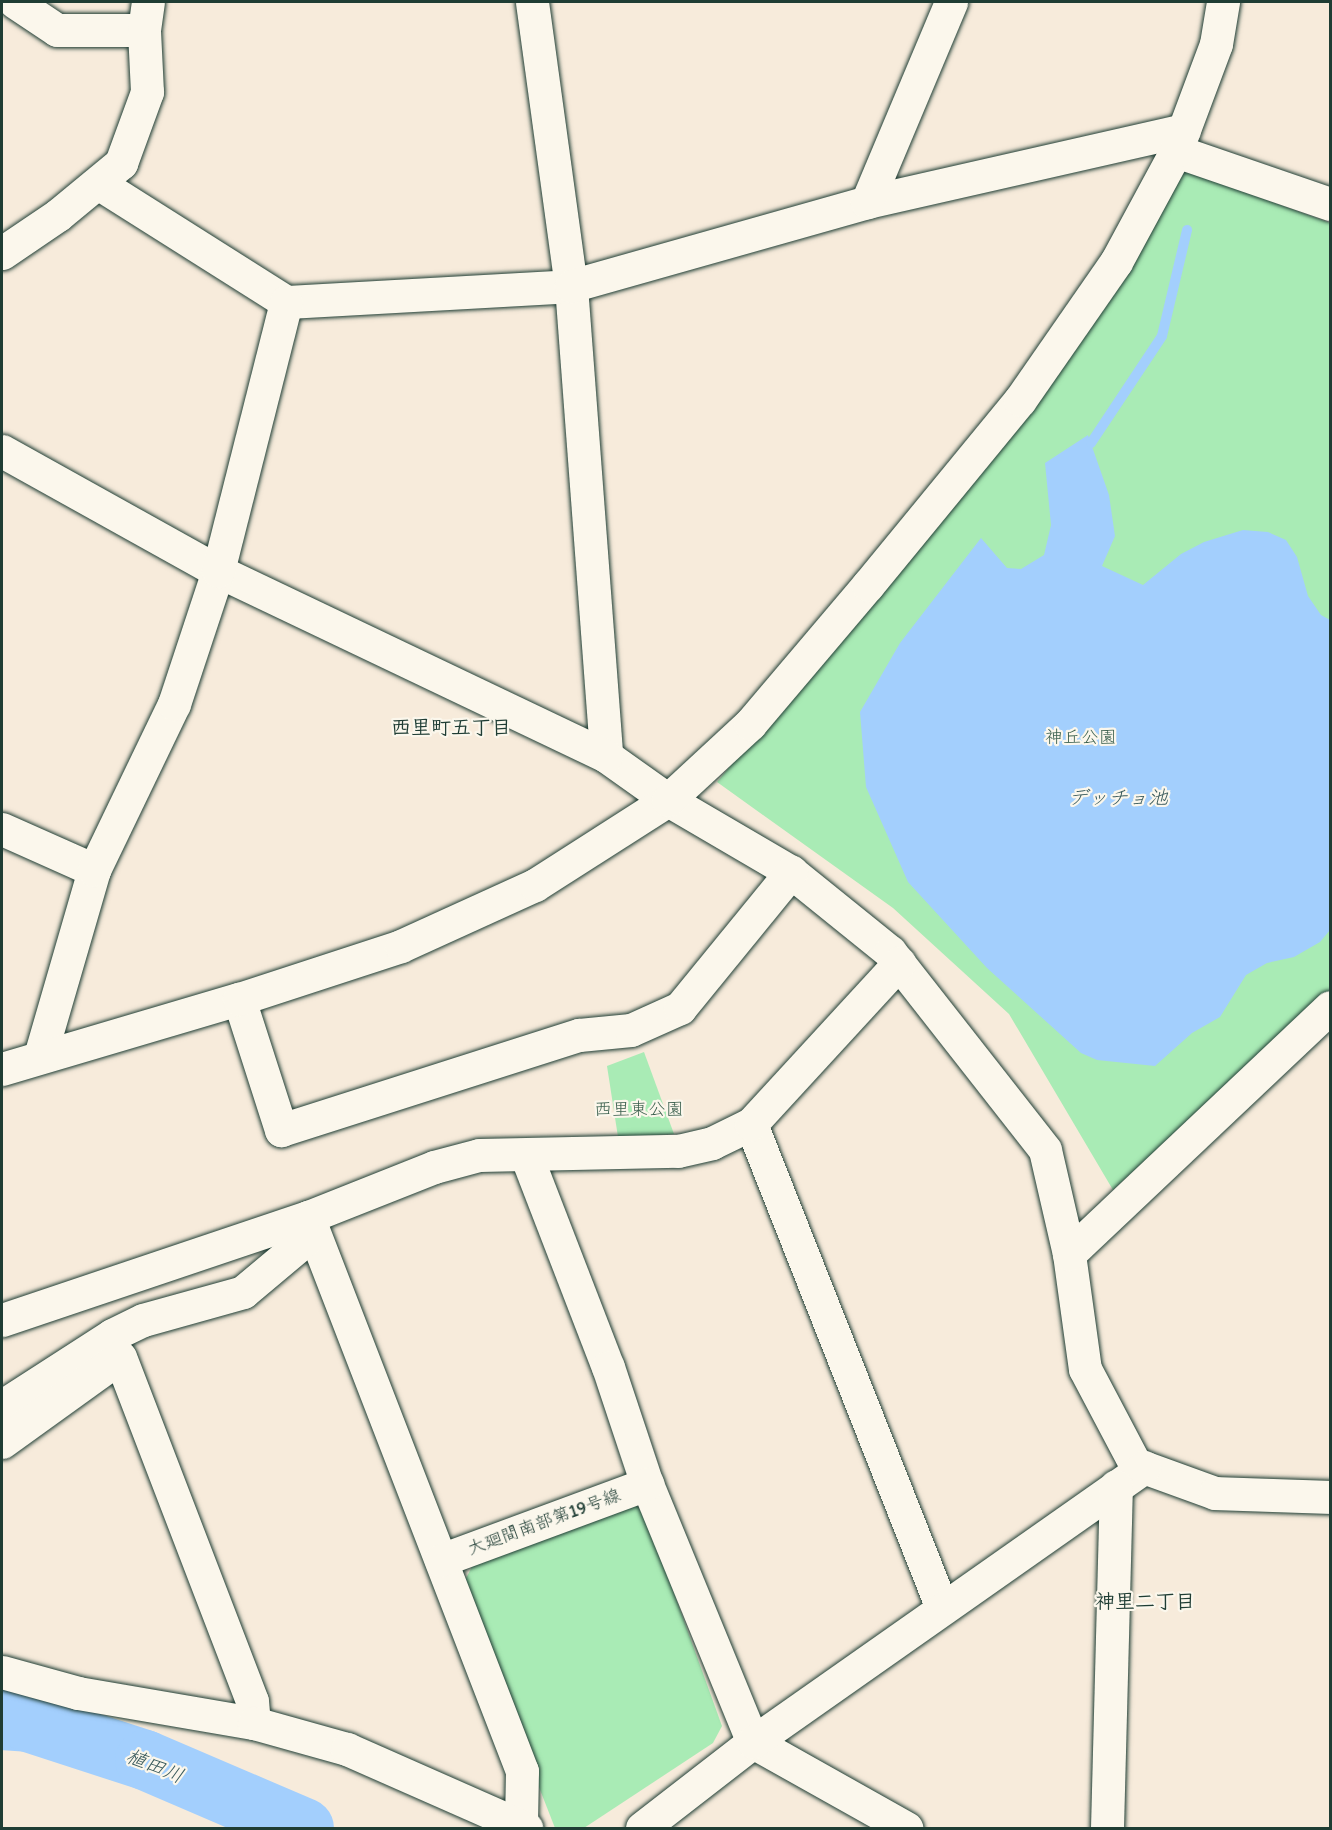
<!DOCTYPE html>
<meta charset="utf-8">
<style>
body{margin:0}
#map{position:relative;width:1332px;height:1830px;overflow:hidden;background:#f7ebdb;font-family:Itim,"Klee One",sans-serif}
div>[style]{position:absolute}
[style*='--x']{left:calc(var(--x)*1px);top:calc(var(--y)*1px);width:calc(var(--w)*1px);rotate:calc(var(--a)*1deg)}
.green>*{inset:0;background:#a9ebb5}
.water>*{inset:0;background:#a3cffd}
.stream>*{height:10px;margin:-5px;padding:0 5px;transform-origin:5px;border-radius:5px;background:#a3cffd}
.river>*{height:60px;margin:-30px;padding:0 30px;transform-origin:30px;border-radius:30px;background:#a3cffd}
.roads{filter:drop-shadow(0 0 2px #1f3d34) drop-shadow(0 0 2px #1f3d34)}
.minor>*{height:33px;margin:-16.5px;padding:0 16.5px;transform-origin:16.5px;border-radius:16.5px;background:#fbf7ec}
span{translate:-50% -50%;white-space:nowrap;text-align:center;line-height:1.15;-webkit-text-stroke:4.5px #fbf7ec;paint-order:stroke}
.park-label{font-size:18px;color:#3b604e}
.street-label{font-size:18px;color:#1f3d34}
.neighbourhood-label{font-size:20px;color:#1f3d34;font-weight:700}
.water-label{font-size:20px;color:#395a5c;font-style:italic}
.frame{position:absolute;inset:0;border:3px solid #1f3d34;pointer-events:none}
</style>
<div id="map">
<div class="green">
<div style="clip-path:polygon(1183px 170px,1330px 223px,1330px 991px,1113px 1190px,1009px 1014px,893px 908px,717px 782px,1029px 408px)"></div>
<div style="clip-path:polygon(644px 1052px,674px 1134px,618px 1137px,607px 1066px)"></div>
<div style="clip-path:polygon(624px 1500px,644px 1510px,722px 1726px,713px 1743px,584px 1828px,555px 1828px,461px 1588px,478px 1555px)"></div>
</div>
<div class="water">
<div style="clip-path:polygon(1088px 435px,1109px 495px,1115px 536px,1102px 566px,1143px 585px,1181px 554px,1204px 542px,1243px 530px,1268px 532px,1286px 540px,1297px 557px,1308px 596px,1321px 615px,1330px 620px,1330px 930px,1320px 942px,1294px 957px,1267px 963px,1246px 975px,1220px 1017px,1192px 1033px,1155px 1066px,1097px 1060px,1081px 1053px,987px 968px,908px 882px,866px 787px,860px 712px,900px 643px,981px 538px,1007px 568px,1021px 569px,1044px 555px,1051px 525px,1045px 463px)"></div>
</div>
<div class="stream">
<div style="--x:1091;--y:443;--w:128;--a:-56.4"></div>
<div style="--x:1162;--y:336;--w:109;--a:-76.7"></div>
</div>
<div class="river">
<div style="--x:2;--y:1720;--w:26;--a:4"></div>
<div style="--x:28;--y:1722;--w:123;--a:18"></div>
<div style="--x:145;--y:1760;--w:173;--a:23.2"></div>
</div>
<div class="roads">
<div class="minor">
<div style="--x:15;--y:2;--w:50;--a:33.7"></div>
<div style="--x:57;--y:30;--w:87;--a:0"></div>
<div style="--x:532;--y:2;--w:287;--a:82.2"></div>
<div style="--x:571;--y:286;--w:471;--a:85.7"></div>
<div style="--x:606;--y:756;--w:76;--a:35.4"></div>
<div style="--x:668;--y:800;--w:143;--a:30.3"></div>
<div style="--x:791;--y:872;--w:127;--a:38.9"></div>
<div style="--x:890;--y:952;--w:251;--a:51.9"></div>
<div style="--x:1045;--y:1150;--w:107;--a:77"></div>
<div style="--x:1069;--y:1254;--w:116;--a:82.1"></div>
<div style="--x:1085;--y:1369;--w:107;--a:62.2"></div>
<div style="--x:1135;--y:1464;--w:85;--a:19.9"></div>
<div style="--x:1215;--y:1493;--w:115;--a:2"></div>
<div style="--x:1176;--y:151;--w:163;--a:19"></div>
<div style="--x:98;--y:183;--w:222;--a:32.3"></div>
<div style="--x:286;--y:302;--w:285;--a:-3.2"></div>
<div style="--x:571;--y:286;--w:308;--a:-15.8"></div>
<div style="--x:867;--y:202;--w:325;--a:-12.8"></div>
<div style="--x:867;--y:202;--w:217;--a:-67.2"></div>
<div style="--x:2;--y:253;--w:68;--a:-34.2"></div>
<div style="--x:58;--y:215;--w:82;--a:-39.5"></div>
<div style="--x:121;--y:163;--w:76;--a:-69.9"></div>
<div style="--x:147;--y:92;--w:62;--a:-92.8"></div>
<div style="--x:144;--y:30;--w:28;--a:-82"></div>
<div style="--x:2;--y:451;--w:247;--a:29.1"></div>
<div style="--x:218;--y:571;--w:430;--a:25.5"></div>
<div style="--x:2;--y:829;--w:101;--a:24"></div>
<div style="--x:239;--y:999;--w:138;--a:72.2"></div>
<div style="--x:281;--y:1130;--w:313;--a:-17.7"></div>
<div style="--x:579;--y:1035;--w:52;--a:-5.5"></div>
<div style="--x:631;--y:1030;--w:54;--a:-24.2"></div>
<div style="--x:680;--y:1008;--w:176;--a:-50.8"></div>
<div style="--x:40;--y:1056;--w:194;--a:-73.8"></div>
<div style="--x:94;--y:870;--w:184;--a:-64.3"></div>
<div style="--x:174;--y:704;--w:140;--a:-71.7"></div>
<div style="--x:218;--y:571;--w:277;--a:-75.8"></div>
<div style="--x:2;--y:1069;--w:247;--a:-16.5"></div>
<div style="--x:239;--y:999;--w:170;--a:-18.1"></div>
<div style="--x:401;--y:946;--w:147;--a:-24.5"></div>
<div style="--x:535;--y:885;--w:158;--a:-32.6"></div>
<div style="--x:668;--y:800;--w:112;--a:-42.8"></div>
<div style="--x:750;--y:724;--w:182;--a:-49.7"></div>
<div style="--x:868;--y:585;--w:239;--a:-50.6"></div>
<div style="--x:1020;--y:400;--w:168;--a:-55.2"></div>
<div style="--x:1116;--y:262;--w:126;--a:-61.6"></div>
<div style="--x:1176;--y:151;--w:114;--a:-69.5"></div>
<div style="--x:1216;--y:44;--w:43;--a:-80.5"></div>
<div style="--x:751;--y:1124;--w:520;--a:68.46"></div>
<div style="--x:526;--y:1155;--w:227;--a:68.9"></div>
<div style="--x:608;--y:1367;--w:123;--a:71.6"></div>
<div style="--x:647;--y:1484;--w:279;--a:67.7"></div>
<div style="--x:753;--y:1742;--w:176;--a:29.3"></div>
<div style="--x:308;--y:1217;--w:594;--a:68.88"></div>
<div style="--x:522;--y:1771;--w:53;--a:91.1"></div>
<div style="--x:1069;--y:1254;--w:359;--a:-43.4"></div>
<div style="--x:2;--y:1320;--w:323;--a:-18.6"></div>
<div style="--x:308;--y:1217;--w:136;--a:-21.6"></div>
<div style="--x:434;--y:1167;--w:47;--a:-14.9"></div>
<div style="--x:479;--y:1155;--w:199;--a:-1.2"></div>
<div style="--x:678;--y:1151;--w:35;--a:-13"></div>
<div style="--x:712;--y:1143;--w:43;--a:-26"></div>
<div style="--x:751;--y:1124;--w:219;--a:-47.4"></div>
<div style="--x:2;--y:1406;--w:131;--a:-32.8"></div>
<div style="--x:112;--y:1335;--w:34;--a:-26"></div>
<div style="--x:143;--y:1320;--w:104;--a:-15.6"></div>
<div style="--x:243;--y:1292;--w:80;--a:-39.9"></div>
<div style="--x:304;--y:1241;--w:21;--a:-101"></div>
<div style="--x:2;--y:1442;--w:145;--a:-35.8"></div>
<div style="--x:120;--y:1357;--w:368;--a:69"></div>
<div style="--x:252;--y:1701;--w:22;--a:85"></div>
<div style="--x:441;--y:1560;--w:220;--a:-20.3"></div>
<div style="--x:2;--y:1672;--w:79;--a:15.4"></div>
<div style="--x:78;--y:1693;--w:179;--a:9.7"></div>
<div style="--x:254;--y:1723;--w:97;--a:15.6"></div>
<div style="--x:347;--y:1749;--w:196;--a:23.8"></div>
<div style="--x:642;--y:1828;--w:140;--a:-37.8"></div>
<div style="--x:753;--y:1742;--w:478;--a:-35.1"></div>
<div style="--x:1107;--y:1828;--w:342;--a:-88.5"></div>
</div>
</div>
<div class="park-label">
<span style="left:1081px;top:737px">神丘公園</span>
<span style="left:639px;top:1109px">西里東公園</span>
</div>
<div class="street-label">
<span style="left:544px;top:1522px;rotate:-20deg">大廻間南部第19号線</span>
</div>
<div class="neighbourhood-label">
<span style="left:451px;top:727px">西里町五丁目</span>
<span style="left:1145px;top:1601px">神里二丁目</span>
</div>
<div class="water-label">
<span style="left:1118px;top:797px">デッチョ池</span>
<span style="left:155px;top:1766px;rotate:22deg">植田川</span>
</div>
<div class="frame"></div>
</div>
